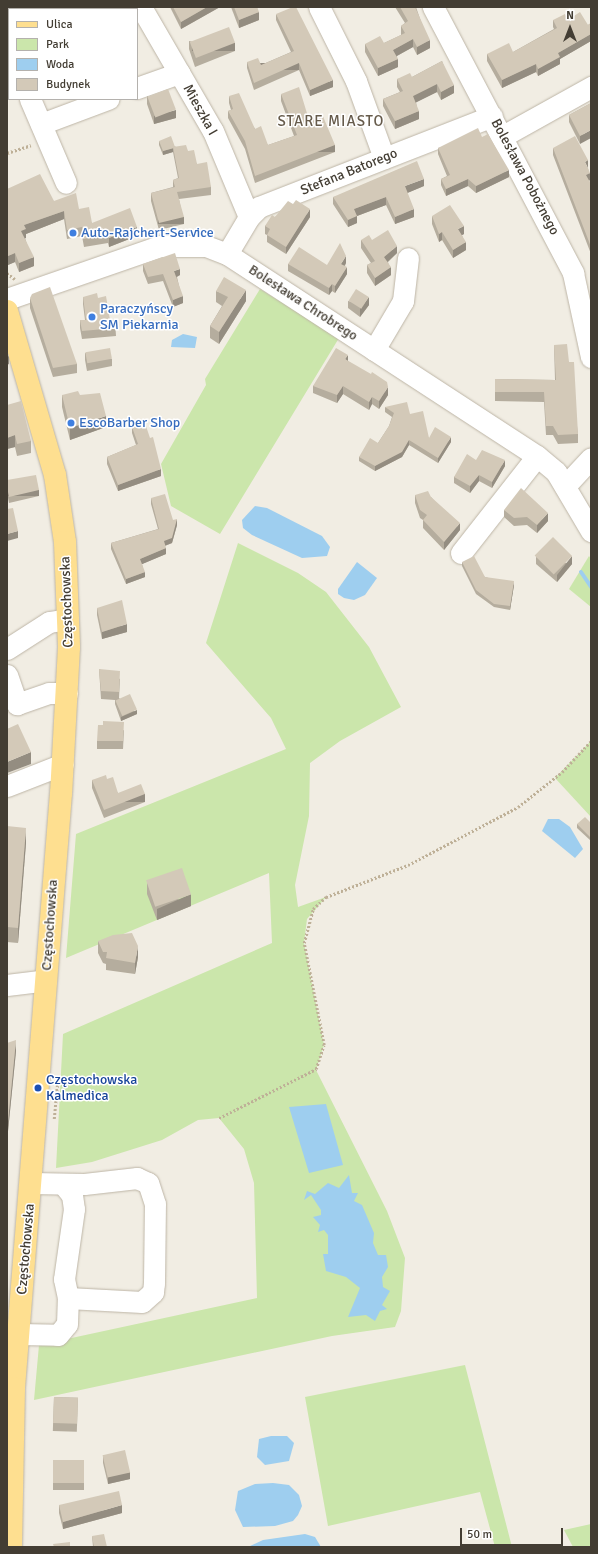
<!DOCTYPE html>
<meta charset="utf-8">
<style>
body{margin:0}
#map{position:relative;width:598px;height:1554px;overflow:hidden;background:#f1ede3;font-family:Signika,sans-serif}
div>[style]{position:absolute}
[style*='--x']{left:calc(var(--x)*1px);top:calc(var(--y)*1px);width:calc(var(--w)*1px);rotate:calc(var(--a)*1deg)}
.green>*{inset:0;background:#cbe6ab}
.water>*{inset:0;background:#9eceef}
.stream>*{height:4px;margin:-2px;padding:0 2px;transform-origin:2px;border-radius:2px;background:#9eceef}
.path>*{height:2.5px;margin-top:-1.25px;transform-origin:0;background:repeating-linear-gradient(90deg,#beb097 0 2px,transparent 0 4px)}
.roads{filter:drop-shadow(0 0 1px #bdb5a6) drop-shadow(0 0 1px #bdb5a6)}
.minor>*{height:21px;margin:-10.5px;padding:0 10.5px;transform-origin:10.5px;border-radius:10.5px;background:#fff}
.major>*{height:22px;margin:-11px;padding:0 11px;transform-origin:11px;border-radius:11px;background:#fedf90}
.wall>*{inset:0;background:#b5ad9e;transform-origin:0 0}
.shaded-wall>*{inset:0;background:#948d81;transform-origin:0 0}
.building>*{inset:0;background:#d3c9b8;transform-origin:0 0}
.dots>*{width:11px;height:11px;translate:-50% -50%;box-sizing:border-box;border:2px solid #fff;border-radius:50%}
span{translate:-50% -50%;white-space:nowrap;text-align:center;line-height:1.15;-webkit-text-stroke:3px #fff;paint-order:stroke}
.street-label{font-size:14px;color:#433d33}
.shop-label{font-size:14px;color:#366cbe}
.left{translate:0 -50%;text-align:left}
.transit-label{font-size:14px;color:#164399}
.neighbourhood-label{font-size:15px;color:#665b4b;letter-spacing:1px}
.frame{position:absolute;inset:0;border:8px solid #433d33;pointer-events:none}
.legend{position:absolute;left:8px;top:8px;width:130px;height:92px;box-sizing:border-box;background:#fff;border:1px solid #b4b1ad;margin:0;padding:5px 7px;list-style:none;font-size:12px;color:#433d33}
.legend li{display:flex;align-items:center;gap:8px;height:20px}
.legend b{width:20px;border:1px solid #b4b1ad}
.north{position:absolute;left:550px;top:8px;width:40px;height:40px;-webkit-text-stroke:3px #fff;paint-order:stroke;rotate:0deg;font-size:11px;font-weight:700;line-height:16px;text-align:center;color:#433d33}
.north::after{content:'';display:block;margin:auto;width:14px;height:18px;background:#433d33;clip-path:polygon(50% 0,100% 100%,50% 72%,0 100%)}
.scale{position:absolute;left:460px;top:1528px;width:103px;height:18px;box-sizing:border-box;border:2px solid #433d33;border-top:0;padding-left:5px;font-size:12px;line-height:14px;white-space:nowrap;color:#433d33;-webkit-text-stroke:3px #fff;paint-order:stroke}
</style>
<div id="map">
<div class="green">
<div style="clip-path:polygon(260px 289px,339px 338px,220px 534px,171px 506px,161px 464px,206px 385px,205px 379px)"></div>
<div style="clip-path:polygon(238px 543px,298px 573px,326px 592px,369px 647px,401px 707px,340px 741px,310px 763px,309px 816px,295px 885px,298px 907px,326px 897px,307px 919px,304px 943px,324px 1045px,316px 1070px,387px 1211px,405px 1258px,401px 1311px,395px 1327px,332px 1336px,34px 1400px,39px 1345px,257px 1298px,254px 1183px,244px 1149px,219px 1118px,198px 1120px,162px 1140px,92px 1162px,56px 1168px,63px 1034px,272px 943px,269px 873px,66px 958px,76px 834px,286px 749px,271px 718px,206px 643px)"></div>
<div style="clip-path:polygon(589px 556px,591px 559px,591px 607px,569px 589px)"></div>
<div style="clip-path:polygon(591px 741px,591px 817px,555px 778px)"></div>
<div style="clip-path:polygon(465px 1365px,512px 1547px,495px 1547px,480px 1492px,328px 1526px,305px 1397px)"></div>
<div style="clip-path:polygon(591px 1524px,591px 1547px,573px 1547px,564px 1530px)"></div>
</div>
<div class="water">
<div style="clip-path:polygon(183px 334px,197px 337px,195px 348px,171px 347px,172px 340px)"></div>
<div style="clip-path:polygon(255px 506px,267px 508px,322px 536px,330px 547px,327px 556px,302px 558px,252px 535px,243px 528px,242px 520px)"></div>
<div style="clip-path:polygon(357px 562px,377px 578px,365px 595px,354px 600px,344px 598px,338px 594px,338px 589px)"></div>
<div style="clip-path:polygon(548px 819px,559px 819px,570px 827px,583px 849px,575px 858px,542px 831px)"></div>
<div style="clip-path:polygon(326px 1104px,343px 1165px,309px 1173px,289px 1107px)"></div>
<div style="clip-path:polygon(349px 1175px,352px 1193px,358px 1193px,354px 1201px,362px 1205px,374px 1233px,373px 1243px,378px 1255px,386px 1255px,388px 1267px,382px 1277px,383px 1287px,390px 1291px,382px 1305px,387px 1309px,380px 1311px,375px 1321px,366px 1315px,348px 1317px,360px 1288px,346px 1277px,326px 1271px,323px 1254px,328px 1254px,328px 1235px,324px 1230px,318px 1232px,320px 1225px,313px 1217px,321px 1215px,321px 1210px,311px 1195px,304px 1200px,307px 1191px,315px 1194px,328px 1183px,339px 1188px)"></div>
<div style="clip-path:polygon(271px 1436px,287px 1436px,294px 1443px,289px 1461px,265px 1465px,257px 1457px,259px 1439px)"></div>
<div style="clip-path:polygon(273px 1483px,289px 1485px,299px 1495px,302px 1506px,298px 1515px,293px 1521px,275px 1526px,243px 1527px,235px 1510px,238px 1491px,255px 1484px)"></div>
<div style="clip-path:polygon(305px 1534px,315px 1537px,321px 1547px,248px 1547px,263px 1540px)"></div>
</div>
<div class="stream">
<div style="--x:581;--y:572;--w:18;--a:56"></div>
</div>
<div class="path">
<div style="--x:7;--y:153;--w:25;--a:-18"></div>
<div style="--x:7;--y:273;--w:10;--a:37"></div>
<div style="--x:219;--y:1118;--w:109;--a:-26.8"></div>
<div style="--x:316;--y:1069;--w:25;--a:-72"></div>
<div style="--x:324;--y:1045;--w:104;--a:-101.1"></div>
<div style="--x:304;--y:943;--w:35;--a:-75"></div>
<div style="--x:313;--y:909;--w:18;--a:-43"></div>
<div style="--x:326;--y:897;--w:88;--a:-21.3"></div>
<div style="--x:408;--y:865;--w:124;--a:-27.8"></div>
<div style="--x:518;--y:807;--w:56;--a:-38.5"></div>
<div style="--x:562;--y:772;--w:42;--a:-46.9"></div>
<div style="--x:54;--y:1119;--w:43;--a:-84.7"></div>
</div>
<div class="roads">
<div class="minor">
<div style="--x:141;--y:7;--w:143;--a:59.9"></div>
<div style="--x:213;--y:131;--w:93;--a:67.3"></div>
<div style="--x:319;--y:7;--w:83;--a:63.4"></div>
<div style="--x:356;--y:81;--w:82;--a:70"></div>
<div style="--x:433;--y:7;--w:301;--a:62.2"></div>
<div style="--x:573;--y:273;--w:86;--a:77.9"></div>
<div style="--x:7;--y:43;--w:5;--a:68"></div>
<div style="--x:137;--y:88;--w:45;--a:-19.7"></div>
<div style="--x:30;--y:99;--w:91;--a:66.8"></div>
<div style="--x:41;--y:124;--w:72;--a:-20.5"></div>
<div style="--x:503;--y:136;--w:101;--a:-29.1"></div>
<div style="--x:227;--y:254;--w:43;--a:-59.3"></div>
<div style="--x:249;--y:217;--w:14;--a:-45"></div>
<div style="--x:259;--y:207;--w:250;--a:-21.3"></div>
<div style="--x:7;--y:299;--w:162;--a:-19.1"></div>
<div style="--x:160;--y:246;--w:46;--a:0"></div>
<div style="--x:206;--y:246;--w:22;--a:21"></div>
<div style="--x:227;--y:254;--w:370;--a:33.1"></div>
<div style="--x:537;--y:456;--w:25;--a:40"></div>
<div style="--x:556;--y:472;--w:69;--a:59.3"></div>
<div style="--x:374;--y:350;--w:57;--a:-59.4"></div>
<div style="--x:403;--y:301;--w:43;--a:-83.4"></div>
<div style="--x:565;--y:486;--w:38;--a:-47"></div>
<div style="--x:461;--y:553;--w:123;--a:-51.9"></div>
<div style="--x:7;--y:649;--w:50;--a:-32.7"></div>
<div style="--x:49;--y:622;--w:19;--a:-9"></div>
<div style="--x:7;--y:675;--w:31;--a:71"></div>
<div style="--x:17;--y:704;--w:34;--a:-19"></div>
<div style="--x:49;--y:693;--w:18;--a:0"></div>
<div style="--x:7;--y:786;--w:60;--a:-21.4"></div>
<div style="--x:7;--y:985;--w:39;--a:-7"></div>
<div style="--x:63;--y:1184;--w:14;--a:51"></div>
<div style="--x:72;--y:1195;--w:14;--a:82"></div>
<div style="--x:74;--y:1209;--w:71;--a:98.1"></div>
<div style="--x:64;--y:1279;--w:19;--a:78"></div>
<div style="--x:19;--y:1334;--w:39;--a:1"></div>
<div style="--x:58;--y:1335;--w:14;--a:-51"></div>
<div style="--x:67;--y:1324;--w:26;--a:-88"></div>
<div style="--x:68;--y:1298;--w:74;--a:3.1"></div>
<div style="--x:142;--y:1302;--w:15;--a:-42"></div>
<div style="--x:153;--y:1292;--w:9;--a:-84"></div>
<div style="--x:154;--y:1283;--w:79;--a:-89.3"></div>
<div style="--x:155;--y:1204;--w:22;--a:-108"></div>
<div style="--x:148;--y:1183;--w:12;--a:-156"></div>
<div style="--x:137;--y:1178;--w:53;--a:173.5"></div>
<div style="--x:84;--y:1184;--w:52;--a:-178.9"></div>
</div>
<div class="major">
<div style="--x:7;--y:311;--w:171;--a:73.7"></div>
<div style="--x:55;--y:475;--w:68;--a:81.5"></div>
<div style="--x:65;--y:542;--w:105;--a:87.8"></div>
<div style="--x:69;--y:647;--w:146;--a:93.1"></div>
<div style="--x:61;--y:793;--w:597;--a:94.52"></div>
<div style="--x:14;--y:1388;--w:159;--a:91.1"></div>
</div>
</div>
<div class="wall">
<div style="left:12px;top:7px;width:28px;height:2px"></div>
<div style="clip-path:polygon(170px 7px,220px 7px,181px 29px)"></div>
<div style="clip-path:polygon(231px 7px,257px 7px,259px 20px,239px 28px)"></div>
<div style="clip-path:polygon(395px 7px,416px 7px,430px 48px,417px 55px,413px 47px,397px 56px,398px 67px,378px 76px,365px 52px,365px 44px,384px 43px,401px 35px,401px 26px,405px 23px)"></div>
<div style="clip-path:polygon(276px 14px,333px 87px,310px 96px,299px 70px,254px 90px,247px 68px,247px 62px,261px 65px,291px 52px,276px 20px)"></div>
<div style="clip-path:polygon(553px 20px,568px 20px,588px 25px,591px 23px,591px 41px,560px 59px,560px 64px,538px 76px,536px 72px,502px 88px,487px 61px,487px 54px,513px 52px,554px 29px,553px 27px)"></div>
<div style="clip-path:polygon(189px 41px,235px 51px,195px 67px,189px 49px)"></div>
<div style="clip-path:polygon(442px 61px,454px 93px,441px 100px,437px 92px,416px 102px,419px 119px,395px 129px,383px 106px,383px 99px,400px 92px,397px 87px,397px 79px,412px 77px)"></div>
<div style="clip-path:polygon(281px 94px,309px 120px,335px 152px,255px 183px,245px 149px,228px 118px,228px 111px,231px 110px,229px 103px,229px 96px,268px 145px,294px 136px,281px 101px)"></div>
<div style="clip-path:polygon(147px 96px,176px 118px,154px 124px,147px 104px)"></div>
<div style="clip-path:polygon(591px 103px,580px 144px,569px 122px,569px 115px)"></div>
<div style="clip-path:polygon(482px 137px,509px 177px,476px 193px,468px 186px,446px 196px,441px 185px,441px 179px,447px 176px,438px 154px,438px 148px)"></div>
<div style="clip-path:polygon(159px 141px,188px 151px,197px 164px,211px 187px,211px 195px,179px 199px,184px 224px,159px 230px,151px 201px,151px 193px,173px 187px,173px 180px,178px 178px,173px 152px,163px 155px,159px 145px)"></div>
<div style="clip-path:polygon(553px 148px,588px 168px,590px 180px,589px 181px,591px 184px,591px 254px,553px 155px)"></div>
<div style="clip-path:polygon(424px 186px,407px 193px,414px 217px,395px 224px,386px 205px,357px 216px,357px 223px,348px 227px,333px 204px,333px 197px)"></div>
<div style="clip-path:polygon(7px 189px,54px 201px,79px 209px,92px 223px,137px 236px,109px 247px,108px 243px,84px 247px,82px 236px,67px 239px,64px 219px,26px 234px,26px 238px,25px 238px,34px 266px,19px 272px,15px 262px,8px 265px,7px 263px)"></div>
<div style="clip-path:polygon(293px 204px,310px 217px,286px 254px,267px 242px,267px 235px,265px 234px,265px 226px,275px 217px)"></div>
<div style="clip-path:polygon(432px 216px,464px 234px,462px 235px,466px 250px,453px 258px,442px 240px,439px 242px,432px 224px)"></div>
<div style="clip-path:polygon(361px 240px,372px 240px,397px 253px,388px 262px,391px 275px,375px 286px,367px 273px,367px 265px,371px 263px,361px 248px)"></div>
<div style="clip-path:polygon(346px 263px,345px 266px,347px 274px,335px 293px,332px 291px,329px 295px,288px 271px,288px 264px,327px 265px)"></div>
<div style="clip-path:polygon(143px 264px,180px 275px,177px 277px,183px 303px,173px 307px,163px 281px,148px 284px,143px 271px)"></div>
<div style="clip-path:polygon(216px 291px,246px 301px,219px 344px,210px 338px,210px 326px,222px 306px,216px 302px)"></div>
<div style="clip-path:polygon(83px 297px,98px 298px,110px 320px,115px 320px,116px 336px,82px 339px,80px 328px,80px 320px,85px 320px,83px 304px)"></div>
<div style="clip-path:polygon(30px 298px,77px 364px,77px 373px,53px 377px,30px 308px)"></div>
<div style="clip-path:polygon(348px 301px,369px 305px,360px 317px,348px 308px)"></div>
<div style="clip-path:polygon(554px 345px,569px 362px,578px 434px,578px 443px,558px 444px,553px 435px,546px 435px,544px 402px,495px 401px,495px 379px,555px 380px)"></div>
<div style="clip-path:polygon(85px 353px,112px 359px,112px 366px,87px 371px,85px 360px)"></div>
<div style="clip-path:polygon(348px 361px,388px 395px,379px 409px,372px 404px,369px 410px,343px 394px,337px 403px,313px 393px,313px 386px)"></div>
<div style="clip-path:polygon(62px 395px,80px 395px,106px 427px,70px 440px,62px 407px)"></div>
<div style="clip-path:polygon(7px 405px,31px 441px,31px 453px,17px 456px,15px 447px,7px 449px)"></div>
<div style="clip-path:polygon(385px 407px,410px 414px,429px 438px,451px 442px,438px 463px,409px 445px,402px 457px,375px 471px,359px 461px,359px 457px,378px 443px,389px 426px,392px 417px,385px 412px)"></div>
<div style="clip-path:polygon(132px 427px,161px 476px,118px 491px,107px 464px,107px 457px,136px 445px,132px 433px)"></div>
<div style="clip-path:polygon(476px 460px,505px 466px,492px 488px,479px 481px,470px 493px,454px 483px,454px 477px)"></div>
<div style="clip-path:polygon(7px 480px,39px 496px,9px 503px,7px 493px)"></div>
<div style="clip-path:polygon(415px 495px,431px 497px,460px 530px,444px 550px,423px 528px,423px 520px,420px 518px,415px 503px)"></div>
<div style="clip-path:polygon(151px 498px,177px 525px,172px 543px,165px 546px,166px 554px,142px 564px,145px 577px,126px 584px,111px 549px,111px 543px,158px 529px,151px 504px)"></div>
<div style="clip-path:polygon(504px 510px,548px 521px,537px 533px,527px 525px,514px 526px,504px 517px)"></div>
<div style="clip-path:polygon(536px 557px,572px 564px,557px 582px,536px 564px)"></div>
<div style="clip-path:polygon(462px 562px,485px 577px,514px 585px,510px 610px,494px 607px,476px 594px,462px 566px)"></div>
<div style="clip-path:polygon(97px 608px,127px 632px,102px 639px,97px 615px)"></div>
<div style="clip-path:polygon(99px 669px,120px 679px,119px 698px,137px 714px,121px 721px,115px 704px,115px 700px,101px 699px)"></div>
<div style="clip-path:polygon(124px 730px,123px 749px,97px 749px,97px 741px)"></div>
<div style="clip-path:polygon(107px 779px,118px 793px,145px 802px,104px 818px,92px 788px,92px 780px)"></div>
<div style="clip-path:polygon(591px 823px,591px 841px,577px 828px,577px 824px)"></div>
<div style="clip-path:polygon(7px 826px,26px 843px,18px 943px,7px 942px)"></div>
<div style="clip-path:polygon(147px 883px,191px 906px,157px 920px,147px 894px)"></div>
<div style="clip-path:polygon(98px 941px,138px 957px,135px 974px,106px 970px,106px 964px,103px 963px,98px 953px)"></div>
<div style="clip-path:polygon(7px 1043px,16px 1051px,8px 1131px,7px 1131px)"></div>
<div style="left:54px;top:1397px;width:24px;height:34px;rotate:2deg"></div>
<div style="clip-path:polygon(103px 1455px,130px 1479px,108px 1484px,103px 1463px)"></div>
<div style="left:53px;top:1460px;width:31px;height:30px"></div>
<div style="clip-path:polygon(59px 1505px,122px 1513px,63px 1529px,59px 1513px)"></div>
<div style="clip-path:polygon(92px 1536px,107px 1547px,93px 1547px)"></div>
</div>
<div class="shaded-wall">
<div style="clip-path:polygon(207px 7px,220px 7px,181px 29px,181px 22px)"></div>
<div style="clip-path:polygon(259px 12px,259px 20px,239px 28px,239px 20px)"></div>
<div style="clip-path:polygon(591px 34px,591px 41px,560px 59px,560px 64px,538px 76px,538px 69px,558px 53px)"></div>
<div style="clip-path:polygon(413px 39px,413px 47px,393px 58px,393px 50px)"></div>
<div style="clip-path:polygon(430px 40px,430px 48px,417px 55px,417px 47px)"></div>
<div style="left:235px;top:43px;width:8px;height:43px;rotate:90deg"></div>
<div style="clip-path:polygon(398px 59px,398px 67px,378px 76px,378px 68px)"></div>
<div style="left:299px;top:63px;width:7px;height:49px;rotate:90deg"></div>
<div style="clip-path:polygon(536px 64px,536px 72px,502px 88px,502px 80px)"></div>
<div style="clip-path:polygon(333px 80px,333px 87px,310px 96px,310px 90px)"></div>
<div style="clip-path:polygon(437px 84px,437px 92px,413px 104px,413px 96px)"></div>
<div style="clip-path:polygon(454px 85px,454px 93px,441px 100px,441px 92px)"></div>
<div style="clip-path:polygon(176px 110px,176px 118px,154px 124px,154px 116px)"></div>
<div style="clip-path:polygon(419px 111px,419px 119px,395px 129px,395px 121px)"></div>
<div style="clip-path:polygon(591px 130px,591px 138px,580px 144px,580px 136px)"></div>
<div style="left:335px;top:145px;width:7px;height:86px;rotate:90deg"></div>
<div style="clip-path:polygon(173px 148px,173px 152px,163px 155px,163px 151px)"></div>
<div style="clip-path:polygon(588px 160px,588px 168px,585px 162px)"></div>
<div style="clip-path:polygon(509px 170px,509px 177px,476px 193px,476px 186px)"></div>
<div style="clip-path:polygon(590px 173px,590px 180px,586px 182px,586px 175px)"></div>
<div style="clip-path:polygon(424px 179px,424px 186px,405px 194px,405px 186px)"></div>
<div style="clip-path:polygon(468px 179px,468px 186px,446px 196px,446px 189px)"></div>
<div style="clip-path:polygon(386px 197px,386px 205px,357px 216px,357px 223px,348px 227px,348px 220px,354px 209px)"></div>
<div style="clip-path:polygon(310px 209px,310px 217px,286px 254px,286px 247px)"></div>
<div style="clip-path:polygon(414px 209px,414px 217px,395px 224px,395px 217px)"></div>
<div style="clip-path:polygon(64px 211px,64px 219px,26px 234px,26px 238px,21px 240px,21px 231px,24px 225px)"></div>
<div style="left:184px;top:217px;width:7px;height:26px;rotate:90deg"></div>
<div style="clip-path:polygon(464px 226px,464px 234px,458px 237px,458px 229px)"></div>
<div style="clip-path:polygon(137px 227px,137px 236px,109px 247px,109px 238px)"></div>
<div style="clip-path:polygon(442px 232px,442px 240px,439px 242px,439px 234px)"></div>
<div style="clip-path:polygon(466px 242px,466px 250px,453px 258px,453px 250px)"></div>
<div style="clip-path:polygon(397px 246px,397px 253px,384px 265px,384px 257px)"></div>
<div style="clip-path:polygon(15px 253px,15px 262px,8px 265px,8px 256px)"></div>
<div style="clip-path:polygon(346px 256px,346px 263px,341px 271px,341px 264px)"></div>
<div style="clip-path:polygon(34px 257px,34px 266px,19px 272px,19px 263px)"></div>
<div style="clip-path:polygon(347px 267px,347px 274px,335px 293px,335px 286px)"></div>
<div style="clip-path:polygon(391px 267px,391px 275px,375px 286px,375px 278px)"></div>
<div style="clip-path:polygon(180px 269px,180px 275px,174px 278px,174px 271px)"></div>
<div style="clip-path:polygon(332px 284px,332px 291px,329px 295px,329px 288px)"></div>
<div style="clip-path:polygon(246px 290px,246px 301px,219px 344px,219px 332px)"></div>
<div style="clip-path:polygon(183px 296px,183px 303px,173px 307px,173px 300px)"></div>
<div style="clip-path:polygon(369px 297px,369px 305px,360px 317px,360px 309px)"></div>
<div style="clip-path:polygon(348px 355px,348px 363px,345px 359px)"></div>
<div style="clip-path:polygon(9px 356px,9px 364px,7px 365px,7px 357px)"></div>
<div style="clip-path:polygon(343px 386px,343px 394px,337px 403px,337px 395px)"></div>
<div style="clip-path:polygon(388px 387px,388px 395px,379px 409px,379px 401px)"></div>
<div style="clip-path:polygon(372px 397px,372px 404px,369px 410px,369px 402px)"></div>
<div style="clip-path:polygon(106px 416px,106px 427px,70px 440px,70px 428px)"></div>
<div style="clip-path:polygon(15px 435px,15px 447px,7px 449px,7px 438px)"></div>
<div style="clip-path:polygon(451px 437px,451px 442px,438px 463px,438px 458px)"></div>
<div style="clip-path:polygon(409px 440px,409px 445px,402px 457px,375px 471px,375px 466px)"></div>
<div style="clip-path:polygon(505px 460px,505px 466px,492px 488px,492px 482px)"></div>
<div style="clip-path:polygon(161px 469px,161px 476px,118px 491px,118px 485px)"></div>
<div style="clip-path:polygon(479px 475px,479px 481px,470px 493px,470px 486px)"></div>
<div style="left:39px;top:490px;width:6px;height:31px;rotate:90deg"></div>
<div style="clip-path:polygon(548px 513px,548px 521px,537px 533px,537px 525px)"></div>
<div style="clip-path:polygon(177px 519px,177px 525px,172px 543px,164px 546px,164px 541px)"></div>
<div style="clip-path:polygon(460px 523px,460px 530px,444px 550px,444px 542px)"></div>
<div style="clip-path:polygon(18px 531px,18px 538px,7px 541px,7px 534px)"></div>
<div style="clip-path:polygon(166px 548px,166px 554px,140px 565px,140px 559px)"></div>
<div style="clip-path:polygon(572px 556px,572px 564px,557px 582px,557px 575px)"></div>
<div style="clip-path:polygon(145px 572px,145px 577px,126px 584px,126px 579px)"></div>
<div style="clip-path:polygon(514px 581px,514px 585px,510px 610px,510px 606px)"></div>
<div style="clip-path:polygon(127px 624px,127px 632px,102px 639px,102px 632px)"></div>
<div style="clip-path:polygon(137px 710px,137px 714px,121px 721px,121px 717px)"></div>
<div style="clip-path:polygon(31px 752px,31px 764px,7px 773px,7px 762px)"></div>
<div style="left:145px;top:794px;width:8px;height:44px;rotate:90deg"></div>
<div style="clip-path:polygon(26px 828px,26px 843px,18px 943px,18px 928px)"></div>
<div style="clip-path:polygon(191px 894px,191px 906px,157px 920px,157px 909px)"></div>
<div style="clip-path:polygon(138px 946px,138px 957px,135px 974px,135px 963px)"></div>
<div style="clip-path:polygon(16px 1040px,16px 1051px,8px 1131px,8px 1121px)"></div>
<div style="clip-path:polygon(130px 1472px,130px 1479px,108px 1484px,108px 1476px)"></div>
<div style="clip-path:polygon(122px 1505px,122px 1513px,63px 1529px,63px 1522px)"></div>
</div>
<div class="building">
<div style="left:15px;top:7px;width:25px;height:2px"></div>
<div style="clip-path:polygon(173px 7px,207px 7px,181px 22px)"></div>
<div style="clip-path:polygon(234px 7px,257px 7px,259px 12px,239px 20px)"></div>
<div style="clip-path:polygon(293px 7px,296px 7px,333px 80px,310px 90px,299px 63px,254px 83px,247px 62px,258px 58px,261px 65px,294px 51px,276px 14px)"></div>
<div style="clip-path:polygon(400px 7px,415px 7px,430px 40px,417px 47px,413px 39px,393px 50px,398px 59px,378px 68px,365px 44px,380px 36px,384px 43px,405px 33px,401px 26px,408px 21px)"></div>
<div style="clip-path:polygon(580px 12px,588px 25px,591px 23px,591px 34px,558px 53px,560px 57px,538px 69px,536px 64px,502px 80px,487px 54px,509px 43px,513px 52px,557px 28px,553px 20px,565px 14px,568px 20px)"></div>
<div style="left:229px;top:27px;width:17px;height:42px;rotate:69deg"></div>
<div style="clip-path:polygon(442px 61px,454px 85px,441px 92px,437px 84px,413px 96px,419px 111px,395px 121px,383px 99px,403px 91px,397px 79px,410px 73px,412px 77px)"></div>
<div style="clip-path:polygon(299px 87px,309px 120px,322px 114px,335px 145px,255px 176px,245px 141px,228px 111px,233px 109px,229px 96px,239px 93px,255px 129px,261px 126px,268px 145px,297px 135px,281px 94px)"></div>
<div style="left:168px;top:89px;width:22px;height:22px;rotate:69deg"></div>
<div style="clip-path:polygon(591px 103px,591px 130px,580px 136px,569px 115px)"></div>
<div style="clip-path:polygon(478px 128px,482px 137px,488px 134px,509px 170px,476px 186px,468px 179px,446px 189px,441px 179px,450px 175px,438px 148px)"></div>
<div style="clip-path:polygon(171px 136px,175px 147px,173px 147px,174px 148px,163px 151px,159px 141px)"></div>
<div style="clip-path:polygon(575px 136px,588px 160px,585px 162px,590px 173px,586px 175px,591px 184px,591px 247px,553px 148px)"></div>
<div style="clip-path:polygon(186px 145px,188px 151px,194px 150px,197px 164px,207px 162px,211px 187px,177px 192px,184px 217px,159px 223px,151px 193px,175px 187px,173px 180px,179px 178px,173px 147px)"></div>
<div style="clip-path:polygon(417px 161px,424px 179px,405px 186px,414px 209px,395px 217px,386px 197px,354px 209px,357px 216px,348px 220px,333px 197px)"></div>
<div style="clip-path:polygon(40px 174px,54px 201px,76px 193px,79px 209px,89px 207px,92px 223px,130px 208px,137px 227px,109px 238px,108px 234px,84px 239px,82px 227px,67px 230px,64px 211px,24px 225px,26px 229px,21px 231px,34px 257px,19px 263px,15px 253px,8px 256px,7px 255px,7px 189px)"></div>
<div style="clip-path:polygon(296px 200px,310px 209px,286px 247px,267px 235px,270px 229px,265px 226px,272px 215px,275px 217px,288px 201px,293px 204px)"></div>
<div style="clip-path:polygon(450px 205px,464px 226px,458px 229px,466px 242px,453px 250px,442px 232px,439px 234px,432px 216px)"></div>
<div style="clip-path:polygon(388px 230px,397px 246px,384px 257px,391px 267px,375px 278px,367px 265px,375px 261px,361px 240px,369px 235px,372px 240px)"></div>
<div style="clip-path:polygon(340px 243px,346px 256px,341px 264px,347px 267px,335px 286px,332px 284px,329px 288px,288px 264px,299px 247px,327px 265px)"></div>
<div style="clip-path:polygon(175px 253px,180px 269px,174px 271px,183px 296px,173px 300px,163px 274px,148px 277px,143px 264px)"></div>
<div style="clip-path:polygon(224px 277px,246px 290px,219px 332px,210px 326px,228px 297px,216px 291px)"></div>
<div style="clip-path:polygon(50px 287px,77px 364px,53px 368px,30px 298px,32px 294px)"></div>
<div style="left:356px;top:289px;width:15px;height:14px;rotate:32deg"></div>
<div style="clip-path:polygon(97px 293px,98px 298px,106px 296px,110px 320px,115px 320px,116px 328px,82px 331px,80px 320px,86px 320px,83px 297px)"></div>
<div style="clip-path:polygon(567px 344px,569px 362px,574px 362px,578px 434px,558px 435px,553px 426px,546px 426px,544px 392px,495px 392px,495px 379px,556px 380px,554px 345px)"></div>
<div style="left:110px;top:348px;width:11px;height:25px;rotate:80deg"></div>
<div style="clip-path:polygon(336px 348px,348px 355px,345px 359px,371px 374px,372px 372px,387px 382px,388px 387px,379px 401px,372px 397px,369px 402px,343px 386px,337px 395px,313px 386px)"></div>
<div style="clip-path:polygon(7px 350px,9px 356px,7px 357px)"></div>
<div style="clip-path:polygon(78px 391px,80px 395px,100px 393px,106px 416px,70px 428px,62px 395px)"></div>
<div style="clip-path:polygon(21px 401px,31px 441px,17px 444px,15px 435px,7px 438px,7px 405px)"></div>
<div style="clip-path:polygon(407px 402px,410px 414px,423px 411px,429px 438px,435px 427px,451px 437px,438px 458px,409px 440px,402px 452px,375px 466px,359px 457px,370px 438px,378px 443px,389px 426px,394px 413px,385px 407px)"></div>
<div style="clip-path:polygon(145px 423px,150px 438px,153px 437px,161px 469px,118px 485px,107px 457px,138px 444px,132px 427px)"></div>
<div style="clip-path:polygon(482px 450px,505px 460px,492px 482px,479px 475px,470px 486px,454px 477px,467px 454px,476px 460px)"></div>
<div style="clip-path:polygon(36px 475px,39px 490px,9px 497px,7px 487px,7px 480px)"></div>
<div style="clip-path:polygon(521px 488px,548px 513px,537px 525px,527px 517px,514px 518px,504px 510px)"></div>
<div style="clip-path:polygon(428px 491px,431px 497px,460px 523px,444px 542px,423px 520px,427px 515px,420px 510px,415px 495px)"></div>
<div style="clip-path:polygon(165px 494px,173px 520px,177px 519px,172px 538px,164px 541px,166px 548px,140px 559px,145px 572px,126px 579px,111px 543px,159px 529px,151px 498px)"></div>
<div style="clip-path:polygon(13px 508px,18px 531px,7px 534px,7px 509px)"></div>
<div style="left:553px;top:537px;width:27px;height:26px;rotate:45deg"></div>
<div style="clip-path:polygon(474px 556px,485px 577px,514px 581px,510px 606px,494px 604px,476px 590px,462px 562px)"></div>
<div style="clip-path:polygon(122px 600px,127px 624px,102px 632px,97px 608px)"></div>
<div style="clip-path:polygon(99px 669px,120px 671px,119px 692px,101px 691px)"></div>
<div style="left:130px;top:694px;width:17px;height:16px;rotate:66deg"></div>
<div style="clip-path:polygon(103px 721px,124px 722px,123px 741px,97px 741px,98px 725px,103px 725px)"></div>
<div style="clip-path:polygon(18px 724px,31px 752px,7px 762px,7px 729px)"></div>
<div style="clip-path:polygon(106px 775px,107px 779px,113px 777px,118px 793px,141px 784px,145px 794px,104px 810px,92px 780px)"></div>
<div style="clip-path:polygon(585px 817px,591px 823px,591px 838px,577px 824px)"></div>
<div style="clip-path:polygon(7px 826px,26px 828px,18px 928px,7px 927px)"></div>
<div style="left:182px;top:868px;width:28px;height:38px;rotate:71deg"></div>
<div style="clip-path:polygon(132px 933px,138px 946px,135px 963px,106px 958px,107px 952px,103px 952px,98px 941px,113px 935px)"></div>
<div style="clip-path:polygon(16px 1040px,8px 1121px,7px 1121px,7px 1043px)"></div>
<div style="left:54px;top:1397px;width:24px;height:26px;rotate:2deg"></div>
<div style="left:125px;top:1450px;width:23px;height:23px;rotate:77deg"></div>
<div style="left:53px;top:1460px;width:31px;height:23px"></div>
<div style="clip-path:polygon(119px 1491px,122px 1505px,63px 1522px,59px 1505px)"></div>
<div style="clip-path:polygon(104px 1534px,107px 1547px,94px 1547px,92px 1536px)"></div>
<div style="clip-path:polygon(70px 1542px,70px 1547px,54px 1547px,53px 1544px)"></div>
</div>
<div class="dots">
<div style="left:73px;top:233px;background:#3f7fe0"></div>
<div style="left:92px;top:317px;background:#3f7fe0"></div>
<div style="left:71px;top:423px;background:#3f7fe0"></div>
<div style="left:38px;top:1088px;background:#1a4fb4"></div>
</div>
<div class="street-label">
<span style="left:200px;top:110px;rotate:61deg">Mieszka I</span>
<span style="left:349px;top:172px;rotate:-22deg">Stefana Batorego</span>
<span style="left:525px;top:177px;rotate:62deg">Bolesława Pobożnego</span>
<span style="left:303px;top:303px;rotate:33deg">Bolesława Chrobrego</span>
<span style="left:67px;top:602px;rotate:-92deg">Częstochowska</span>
<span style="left:50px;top:925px;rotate:-86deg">Częstochowska</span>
<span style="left:26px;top:1249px;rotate:-85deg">Częstochowska</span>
</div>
<div class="shop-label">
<span class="left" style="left:81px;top:233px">Auto-Rajchert-Service</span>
<span class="left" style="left:100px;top:317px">Paraczyńscy<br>SM Piekarnia</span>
<span class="left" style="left:79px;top:423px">EscoBarber Shop</span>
</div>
<div class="transit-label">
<span class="left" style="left:46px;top:1088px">Częstochowska<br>Kalmedica</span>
</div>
<div class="neighbourhood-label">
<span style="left:331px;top:122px">STARE MIASTO</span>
</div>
<div class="frame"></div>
<ul class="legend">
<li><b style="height:5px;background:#fedf90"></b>Ulica</li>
<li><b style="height:11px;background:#cbe6ab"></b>Park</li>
<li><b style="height:11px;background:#9eceef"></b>Woda</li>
<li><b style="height:11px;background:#d3c9b8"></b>Budynek</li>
</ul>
<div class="north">N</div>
<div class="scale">50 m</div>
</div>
